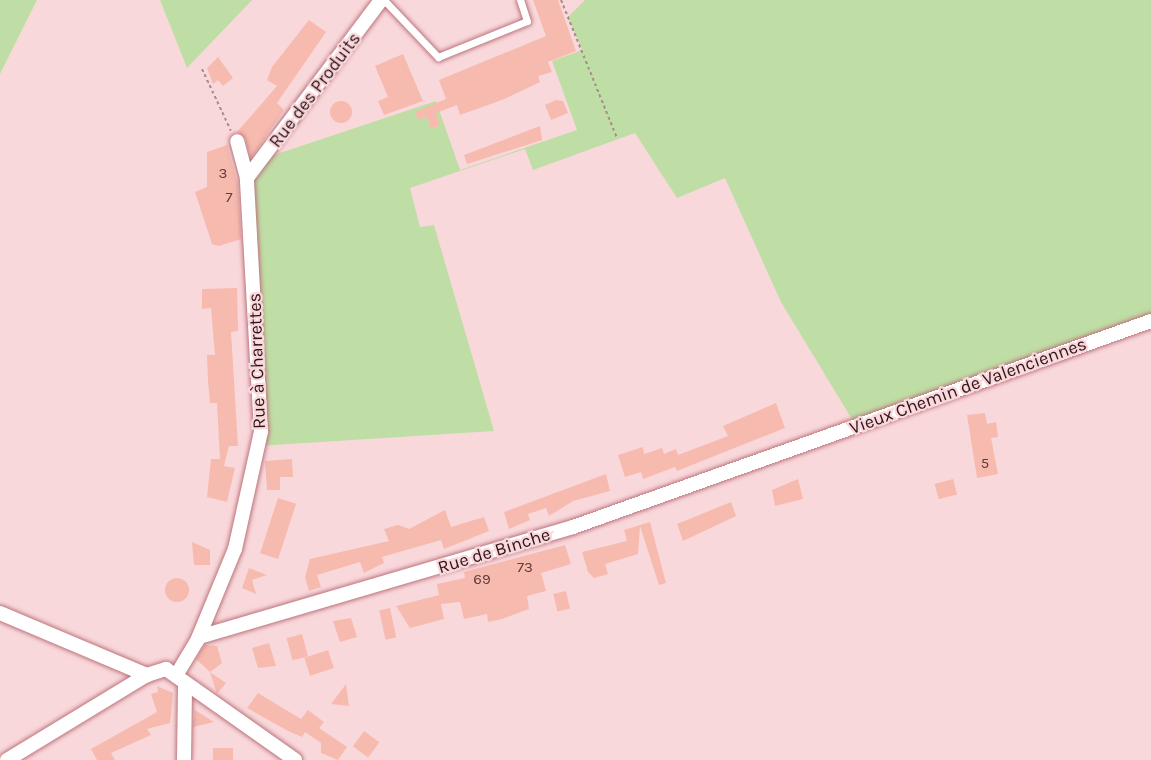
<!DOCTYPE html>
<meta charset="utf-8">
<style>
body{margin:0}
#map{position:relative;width:1151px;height:760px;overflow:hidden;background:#f9d8db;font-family:Karla,sans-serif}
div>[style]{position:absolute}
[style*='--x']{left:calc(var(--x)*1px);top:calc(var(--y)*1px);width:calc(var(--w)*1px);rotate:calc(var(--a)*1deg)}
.green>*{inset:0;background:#bfdea5}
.building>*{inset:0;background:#f7baae;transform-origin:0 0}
.round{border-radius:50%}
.path>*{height:2px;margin-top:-1px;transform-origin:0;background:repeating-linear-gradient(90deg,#aa8b8e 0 3px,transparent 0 6px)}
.roads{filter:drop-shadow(0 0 2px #bc747d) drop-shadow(0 0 2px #bc747d)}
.service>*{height:7px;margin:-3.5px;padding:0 3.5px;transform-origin:3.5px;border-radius:3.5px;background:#fff}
.minor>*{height:14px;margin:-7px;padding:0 7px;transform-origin:7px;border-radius:7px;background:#fff}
span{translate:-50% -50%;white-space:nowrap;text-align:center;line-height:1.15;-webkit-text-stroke:4.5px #f9d8db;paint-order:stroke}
.number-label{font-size:15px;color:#613d3d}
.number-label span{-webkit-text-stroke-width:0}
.street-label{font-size:18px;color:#2f1317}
</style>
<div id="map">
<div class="green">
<div style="clip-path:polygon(0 0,37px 0,0 74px)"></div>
<div style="clip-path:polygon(160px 0,252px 0,187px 68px)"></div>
<div style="clip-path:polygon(585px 0,1151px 0,1151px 321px,856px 426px,781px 302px,725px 178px,677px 198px,635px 133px,533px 170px,525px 149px,410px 188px,420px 227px,434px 225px,494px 431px,258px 446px,247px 178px,262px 159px,436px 101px,460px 170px,577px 130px,552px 61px,582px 50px,568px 17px)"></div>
</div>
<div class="building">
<div style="clip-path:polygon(533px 0,558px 0,576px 51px,548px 62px,552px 72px,538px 76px,540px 82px,502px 100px,460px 115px,457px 105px,436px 113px,440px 125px,431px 129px,427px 117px,418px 120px,415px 112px,446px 99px,439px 80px,546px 36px)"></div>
<div style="clip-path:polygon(309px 20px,326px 32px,277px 103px,284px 110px,251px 158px,245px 138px,237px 132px,277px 86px,267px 80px,272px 67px)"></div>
<div style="clip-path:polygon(403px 54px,423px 101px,384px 115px,378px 101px,388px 97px,375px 66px)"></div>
<div style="clip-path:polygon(218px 57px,233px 78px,223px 86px,218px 80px,213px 84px,207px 68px)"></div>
<div style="clip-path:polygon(556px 100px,563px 101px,568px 113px,551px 120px,545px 105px)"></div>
<div class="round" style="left:330px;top:101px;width:22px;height:22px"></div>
<div style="clip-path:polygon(540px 126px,542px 140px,467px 164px,464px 155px)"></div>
<div style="clip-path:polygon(227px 145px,238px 185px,241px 239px,219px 246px,212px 244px,195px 192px,207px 187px,207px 152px)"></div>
<div style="clip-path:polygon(237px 288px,238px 331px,231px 332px,238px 446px,229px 446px,224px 466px,235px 468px,227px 502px,207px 497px,211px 459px,220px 459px,217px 403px,210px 403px,208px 382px,207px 355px,215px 355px,211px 308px,202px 309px,202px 289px)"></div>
<div style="clip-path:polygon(776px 403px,785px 428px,677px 471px,675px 467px,643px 479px,641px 472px,625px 477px,618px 455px,643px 447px,644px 454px,662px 448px,664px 454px,676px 449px,678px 455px,728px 436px,723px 426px)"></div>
<div style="clip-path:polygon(985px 413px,987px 424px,996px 422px,998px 437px,991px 438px,998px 474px,977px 478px,967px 415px)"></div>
<div style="clip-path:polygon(292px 459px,293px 477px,280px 477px,280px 490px,267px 490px,265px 461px)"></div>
<div style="clip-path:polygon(606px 474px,610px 491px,573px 501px,549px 516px,546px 508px,528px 514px,530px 520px,509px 529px,504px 512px)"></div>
<div style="clip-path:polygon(798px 479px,803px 499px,775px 506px,772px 490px)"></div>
<div style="left:953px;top:479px;width:16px;height:19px;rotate:75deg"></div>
<div style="left:278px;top:498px;width:19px;height:58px;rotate:18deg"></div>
<div style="clip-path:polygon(731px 502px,736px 516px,683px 541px,677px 524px)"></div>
<div style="clip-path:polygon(445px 510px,451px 527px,484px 517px,489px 531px,444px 549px,441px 540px,382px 557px,384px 563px,364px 573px,360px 562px,317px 575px,321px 587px,309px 591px,305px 577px,310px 559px,389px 541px,384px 529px,398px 525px,409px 529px)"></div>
<div style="clip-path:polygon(650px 522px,666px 583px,659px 585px,640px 526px,638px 554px,605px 564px,608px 574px,594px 578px,588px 572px,582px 552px,627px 541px,624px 530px)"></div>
<div style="clip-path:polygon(192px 542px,210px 550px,210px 565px,194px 565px)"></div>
<div style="clip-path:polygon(565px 545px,571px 564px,541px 573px,546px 591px,527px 596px,529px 609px,502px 619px,488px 622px,487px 614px,464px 619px,460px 602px,441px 604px,444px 619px,410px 628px,396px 606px,439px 595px,437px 584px,465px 578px,464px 572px)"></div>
<div style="clip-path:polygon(249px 568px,267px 575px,252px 580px,256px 594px,242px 588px)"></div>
<div class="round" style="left:165px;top:578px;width:24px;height:24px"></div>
<div style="left:566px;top:591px;width:18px;height:13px;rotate:77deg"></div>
<div style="left:390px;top:608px;width:30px;height:11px;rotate:78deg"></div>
<div style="clip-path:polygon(351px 618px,357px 637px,340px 642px,333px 621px)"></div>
<div style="left:302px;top:634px;width:23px;height:16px;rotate:75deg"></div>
<div style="clip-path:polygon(269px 643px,276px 666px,258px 668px,252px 648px)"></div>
<div style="clip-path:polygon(205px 645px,217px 646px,222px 663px,210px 672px,226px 683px,217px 694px,210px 672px,196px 659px)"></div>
<div style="left:328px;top:650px;width:19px;height:25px;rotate:72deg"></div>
<div style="clip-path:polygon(346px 684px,349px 706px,331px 704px)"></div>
<div style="clip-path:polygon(157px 686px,173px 693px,170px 723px,147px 729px,151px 735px,111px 753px,115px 760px,97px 760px,91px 749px,157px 712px,151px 694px,158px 692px)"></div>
<div style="clip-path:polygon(258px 693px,301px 719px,308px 710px,324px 722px,319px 728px,347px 747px,338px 760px,321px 753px,321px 743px,305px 732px,302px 737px,288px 731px,247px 708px)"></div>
<div style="clip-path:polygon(195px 710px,214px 722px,193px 727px)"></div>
<div style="left:364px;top:731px;width:19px;height:19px;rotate:36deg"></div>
<div style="left:213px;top:748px;width:20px;height:12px"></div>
</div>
<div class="path">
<div style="--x:561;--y:0;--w:149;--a:67.9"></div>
<div style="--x:202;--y:69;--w:68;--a:64.9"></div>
</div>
<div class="roads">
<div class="service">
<div style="--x:384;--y:0;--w:79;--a:46.5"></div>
<div style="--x:438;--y:57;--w:96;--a:-22"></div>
<div style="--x:527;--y:21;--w:22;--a:-108"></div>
</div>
<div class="minor">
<div style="--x:247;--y:178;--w:223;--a:-53"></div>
<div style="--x:0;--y:613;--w:160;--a:22.9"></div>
<div style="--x:199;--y:637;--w:390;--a:-16.4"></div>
<div style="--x:573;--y:527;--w:614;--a:-19.62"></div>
<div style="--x:177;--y:674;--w:39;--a:-59"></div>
<div style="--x:197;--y:641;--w:100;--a:-67.6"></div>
<div style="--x:235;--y:549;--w:120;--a:-77.5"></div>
<div style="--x:261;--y:432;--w:254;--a:-93.2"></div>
<div style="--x:247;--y:178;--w:38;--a:-105"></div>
<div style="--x:7;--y:760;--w:164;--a:-31.3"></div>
<div style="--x:147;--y:675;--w:20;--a:-18"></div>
<div style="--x:166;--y:669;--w:158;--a:35.2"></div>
<div style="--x:184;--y:760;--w:75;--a:-89.2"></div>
</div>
</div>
<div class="number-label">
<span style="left:223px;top:174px">3</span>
<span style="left:229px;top:198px">7</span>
<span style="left:985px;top:464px">5</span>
<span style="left:525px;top:568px">73</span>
<span style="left:482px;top:580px">69</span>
</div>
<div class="street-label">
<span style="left:315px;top:90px;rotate:-53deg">Rue des Produits</span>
<span style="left:257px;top:361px;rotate:-92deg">Rue à Charrettes</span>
<span style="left:968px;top:386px;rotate:-20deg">Vieux Chemin de Valenciennes</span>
<span style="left:494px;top:551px;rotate:-17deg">Rue de Binche</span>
</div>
</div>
